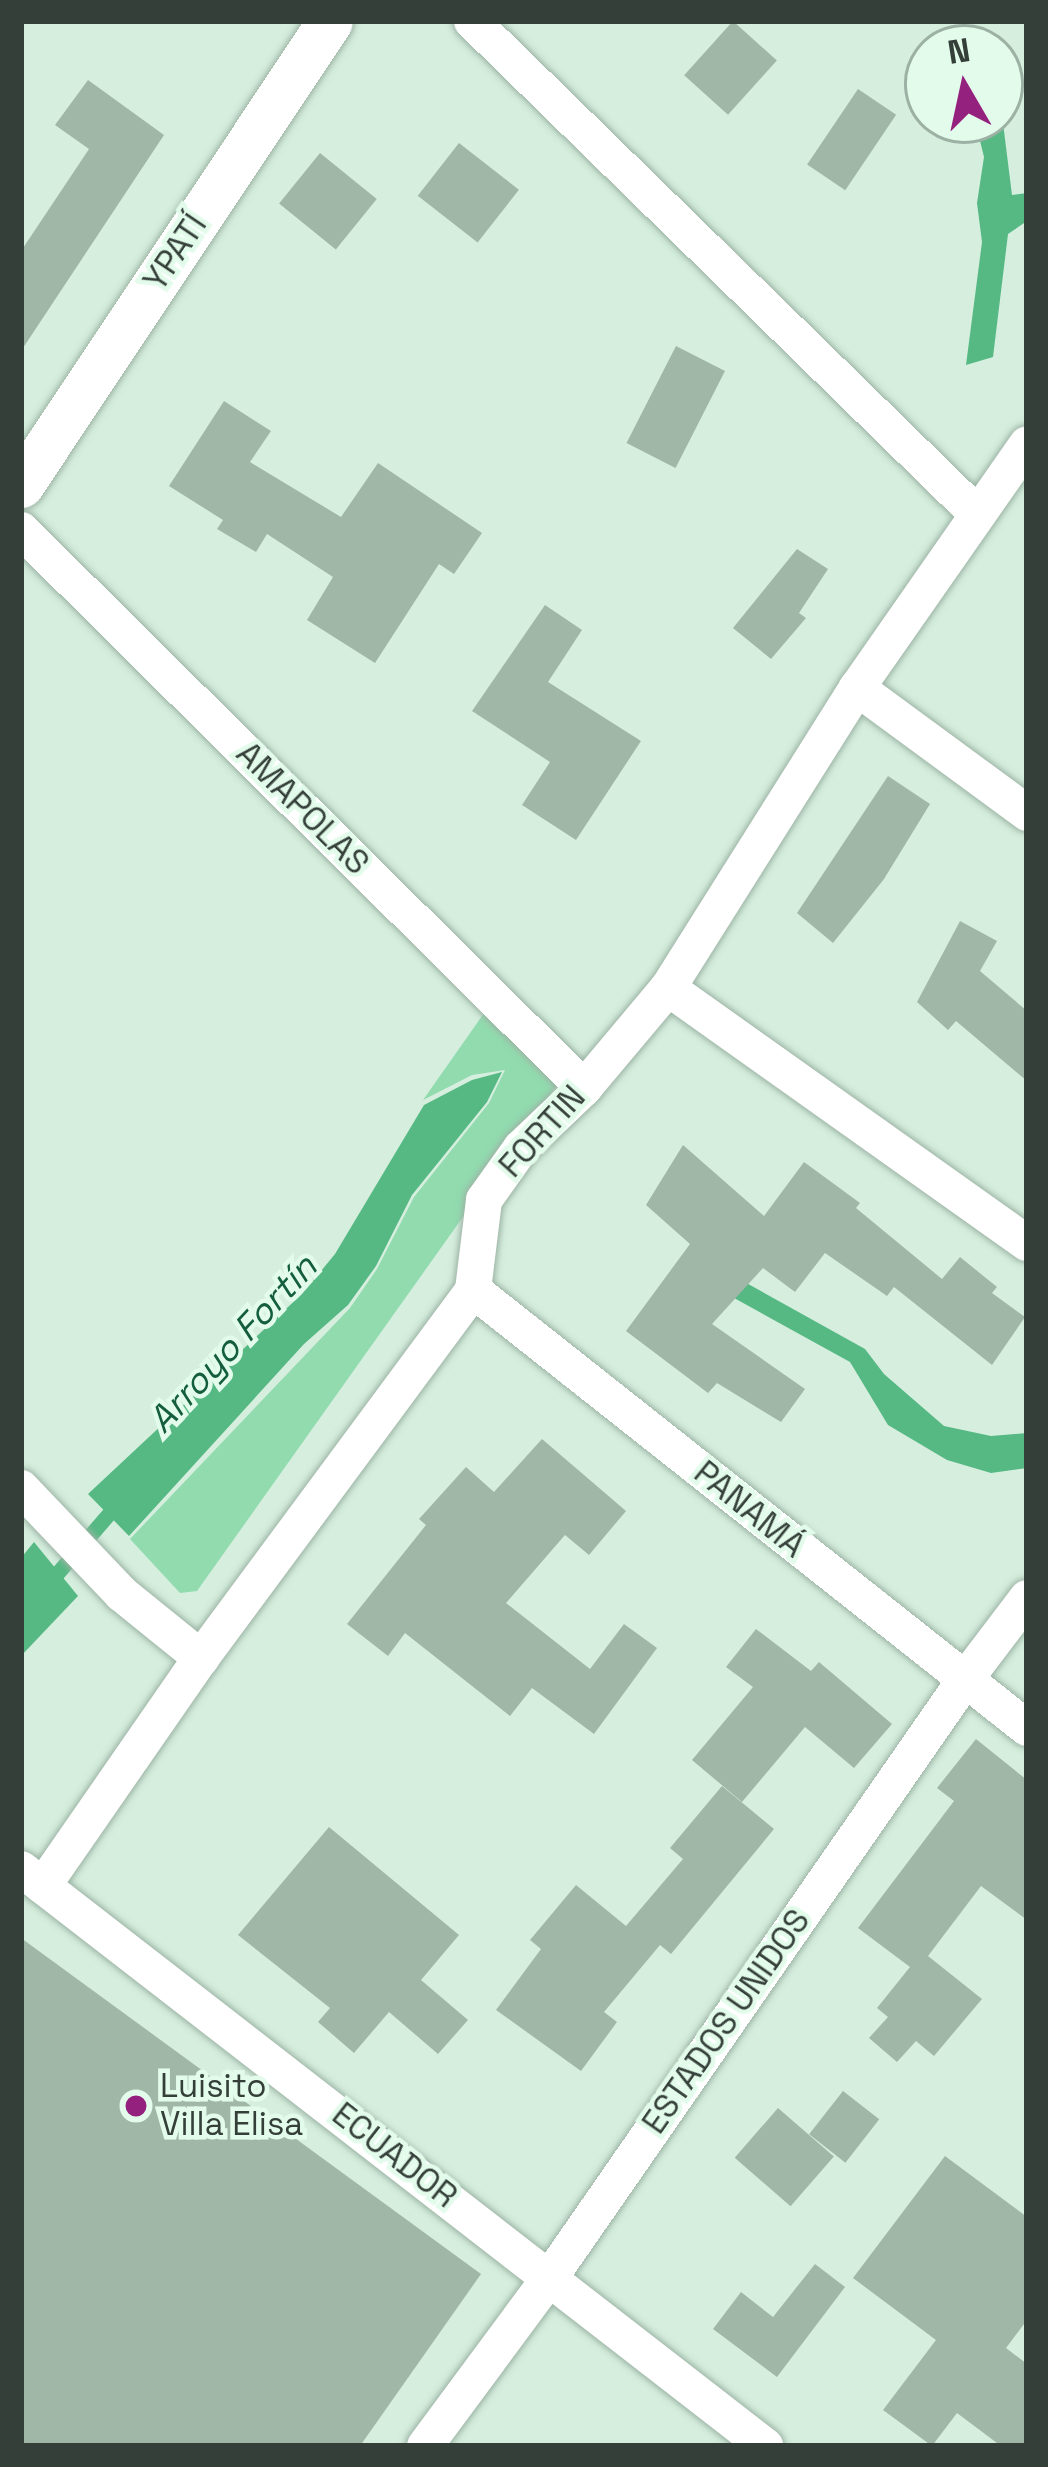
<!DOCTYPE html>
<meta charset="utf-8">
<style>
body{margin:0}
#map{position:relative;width:1048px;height:2467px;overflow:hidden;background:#d5eede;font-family:"Space Grotesk",sans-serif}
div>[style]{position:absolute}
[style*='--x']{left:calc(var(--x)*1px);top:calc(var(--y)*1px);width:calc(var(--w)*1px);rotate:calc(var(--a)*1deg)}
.green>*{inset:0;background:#91dbaf}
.water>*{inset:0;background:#56b984}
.stream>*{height:15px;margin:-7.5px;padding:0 7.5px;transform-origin:7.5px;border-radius:7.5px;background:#56b984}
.building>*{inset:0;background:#a0b7a8;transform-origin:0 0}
.roads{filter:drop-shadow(0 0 3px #9db4a5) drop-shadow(0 0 3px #9db4a5)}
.minor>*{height:36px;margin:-18px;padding:0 18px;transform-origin:18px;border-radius:18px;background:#fff}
.tertiary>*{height:45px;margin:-22.5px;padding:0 22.5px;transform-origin:22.5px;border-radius:22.5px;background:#fff}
.dots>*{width:33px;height:33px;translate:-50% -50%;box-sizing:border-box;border:6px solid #e2fbeb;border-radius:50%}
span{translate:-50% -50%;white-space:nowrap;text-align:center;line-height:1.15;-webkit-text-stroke:9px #e2fbeb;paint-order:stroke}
.street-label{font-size:33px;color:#353f39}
.poi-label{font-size:33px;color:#353f39}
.left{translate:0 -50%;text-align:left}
.water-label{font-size:36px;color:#145e3b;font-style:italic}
.frame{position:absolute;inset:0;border:24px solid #353f39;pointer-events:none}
.north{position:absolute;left:904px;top:24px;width:120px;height:120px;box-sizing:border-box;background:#e2fbeb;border:3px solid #9db0a4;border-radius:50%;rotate:351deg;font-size:33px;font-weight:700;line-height:48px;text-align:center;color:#353f39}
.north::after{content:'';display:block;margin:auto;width:42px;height:54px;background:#95217e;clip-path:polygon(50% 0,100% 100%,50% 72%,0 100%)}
</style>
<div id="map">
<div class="green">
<div style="clip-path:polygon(494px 999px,566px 1072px,197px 1591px,180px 1593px,130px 1539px,350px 1308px,377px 1269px,414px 1197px,489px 1103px,505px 1070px,472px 1075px,423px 1100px)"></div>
</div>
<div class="water">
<div style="clip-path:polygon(1000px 99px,1012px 195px,1027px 193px,1027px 221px,1008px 234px,993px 357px,966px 365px,982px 242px,977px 203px,984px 157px,975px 120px,1000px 120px)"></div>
<div style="clip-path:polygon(502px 1072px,487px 1102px,412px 1195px,376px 1266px,348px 1305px,304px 1344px,129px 1536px,88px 1494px,302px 1294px,335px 1254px,424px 1105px,472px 1080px)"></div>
<div style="clip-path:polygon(696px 1255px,865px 1349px,884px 1374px,944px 1426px,991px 1436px,1027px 1433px,1027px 1468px,991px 1473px,947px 1460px,888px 1425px,850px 1362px,687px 1272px)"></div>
<div style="clip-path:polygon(34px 1542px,78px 1596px,21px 1656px,21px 1558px)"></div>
</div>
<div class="stream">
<div style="--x:21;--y:1615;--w:150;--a:-49.1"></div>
</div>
<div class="building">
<div style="left:733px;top:21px;width:59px;height:73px;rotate:42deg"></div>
<div style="clip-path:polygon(88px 80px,164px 135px,21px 351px,21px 251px,89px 149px,55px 125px)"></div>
<div style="left:858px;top:89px;width:46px;height:91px;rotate:34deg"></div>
<div style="left:459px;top:143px;width:76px;height:67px;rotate:38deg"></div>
<div style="left:320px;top:153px;width:73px;height:65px;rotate:39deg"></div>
<div style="left:676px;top:346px;width:55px;height:109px;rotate:27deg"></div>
<div style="clip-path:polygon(224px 401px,271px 431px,250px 462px,341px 517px,378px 463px,482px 533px,454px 574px,439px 564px,375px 663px,307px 620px,333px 577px,267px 534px,256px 552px,217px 529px,223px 520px,169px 486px)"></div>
<div style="clip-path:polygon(797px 549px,828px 569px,799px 613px,806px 618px,771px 659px,733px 628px)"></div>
<div style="clip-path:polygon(545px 605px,582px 630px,548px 682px,641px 741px,576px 840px,522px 805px,550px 762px,472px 711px)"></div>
<div style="clip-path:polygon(888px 776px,930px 804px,884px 879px,833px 943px,797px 913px)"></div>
<div style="clip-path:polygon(960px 921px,997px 941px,980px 971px,1027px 1011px,1027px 1081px,956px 1021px,948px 1030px,917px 1002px)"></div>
<div style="clip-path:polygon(683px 1145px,764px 1216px,804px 1162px,860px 1203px,856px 1208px,942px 1279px,960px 1257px,997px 1287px,992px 1293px,1025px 1317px,992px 1365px,894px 1287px,887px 1296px,825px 1253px,795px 1292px,763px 1268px,712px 1324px,805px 1389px,781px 1422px,717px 1383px,708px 1393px,626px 1331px,690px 1244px,646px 1205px)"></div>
<div style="clip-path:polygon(542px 1439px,626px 1511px,589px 1555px,565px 1535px,506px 1603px,590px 1669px,624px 1624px,657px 1648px,594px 1734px,532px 1688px,510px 1716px,405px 1633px,388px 1656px,347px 1624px,426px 1525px,419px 1519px,466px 1467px,494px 1492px)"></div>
<div style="clip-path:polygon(756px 1629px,811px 1671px,819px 1662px,892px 1724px,854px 1768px,805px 1727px,742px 1802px,692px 1760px,753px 1687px,726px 1667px)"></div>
<div style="clip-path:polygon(976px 1739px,1027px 1780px,1027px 1920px,981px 1886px,928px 1956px,982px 1999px,934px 2056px,916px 2041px,897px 2062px,869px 2038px,888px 2017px,877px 2008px,910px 1967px,858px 1928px,954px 1801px,937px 1788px)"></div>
<div style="clip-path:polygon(722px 1786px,774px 1829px,671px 1954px,660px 1945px,604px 2012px,617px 2022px,581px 2071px,496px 2010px,541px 1949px,530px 1940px,576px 1885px,626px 1926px,683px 1859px,670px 1848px)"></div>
<div style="clip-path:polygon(329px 1827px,459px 1935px,421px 1980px,468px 2020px,438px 2054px,389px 2012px,354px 2053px,318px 2022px,330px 2008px,238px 1935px)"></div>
<div style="clip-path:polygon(21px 1938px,481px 2274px,360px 2446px,21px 2446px)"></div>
<div style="left:843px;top:2091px;width:46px;height:55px;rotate:38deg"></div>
<div style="left:778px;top:2108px;width:74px;height:66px;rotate:41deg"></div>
<div style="clip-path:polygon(945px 2156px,1027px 2217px,1027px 2320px,1006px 2348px,1027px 2364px,1027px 2446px,1001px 2446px,957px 2413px,932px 2446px,883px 2410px,936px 2340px,853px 2278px)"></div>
<div style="clip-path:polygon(815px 2264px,845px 2287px,777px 2377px,713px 2329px,741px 2292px,773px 2317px)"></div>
</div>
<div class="roads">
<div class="minor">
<div style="--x:472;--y:21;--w:703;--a:44.31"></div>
<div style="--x:21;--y:530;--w:793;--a:44.74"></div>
<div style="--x:857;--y:688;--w:211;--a:36.3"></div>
<div style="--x:668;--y:988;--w:440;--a:35.4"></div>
<div style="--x:473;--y:1290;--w:706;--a:38.33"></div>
<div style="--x:21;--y:1488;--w:146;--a:46.4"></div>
<div style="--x:122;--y:1594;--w:102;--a:39"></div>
<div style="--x:21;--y:1869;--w:942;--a:37.79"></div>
<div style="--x:43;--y:1886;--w:277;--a:-55.3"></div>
<div style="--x:201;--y:1658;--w:458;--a:-53.5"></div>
<div style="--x:473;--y:1290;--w:91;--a:-83"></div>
<div style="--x:484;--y:1200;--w:64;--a:-54.6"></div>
<div style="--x:521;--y:1148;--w:87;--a:-43.6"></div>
<div style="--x:584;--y:1088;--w:131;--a:-50"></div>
<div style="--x:668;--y:988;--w:355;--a:-57.8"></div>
<div style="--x:857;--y:688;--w:297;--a:-55.1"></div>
<div style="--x:425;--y:2446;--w:212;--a:-53.5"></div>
<div style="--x:551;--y:2276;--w:724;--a:-55.23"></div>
<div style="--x:964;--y:1681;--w:104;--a:-52.8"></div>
</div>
<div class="tertiary">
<div style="--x:21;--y:485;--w:557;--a:-56.34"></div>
</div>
</div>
<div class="dots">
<div style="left:136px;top:2106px;background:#95217e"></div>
</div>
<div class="street-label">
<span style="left:176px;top:253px;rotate:-56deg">YPATÍ</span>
<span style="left:302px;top:809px;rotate:45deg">AMAPOLAS</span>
<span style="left:543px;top:1132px;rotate:-48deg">FORTIN</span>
<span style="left:749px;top:1510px;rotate:39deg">PANAMÁ</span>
<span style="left:727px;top:2022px;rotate:-55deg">ESTADOS UNIDOS</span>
<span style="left:394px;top:2156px;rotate:38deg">ECUADOR</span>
</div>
<div class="poi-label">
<span class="left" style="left:160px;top:2106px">Luisito<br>Villa Elisa</span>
</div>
<div class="water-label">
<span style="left:233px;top:1344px;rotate:-47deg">Arroyo Fortín</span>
</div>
<div class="frame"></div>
<div class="north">N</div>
</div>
